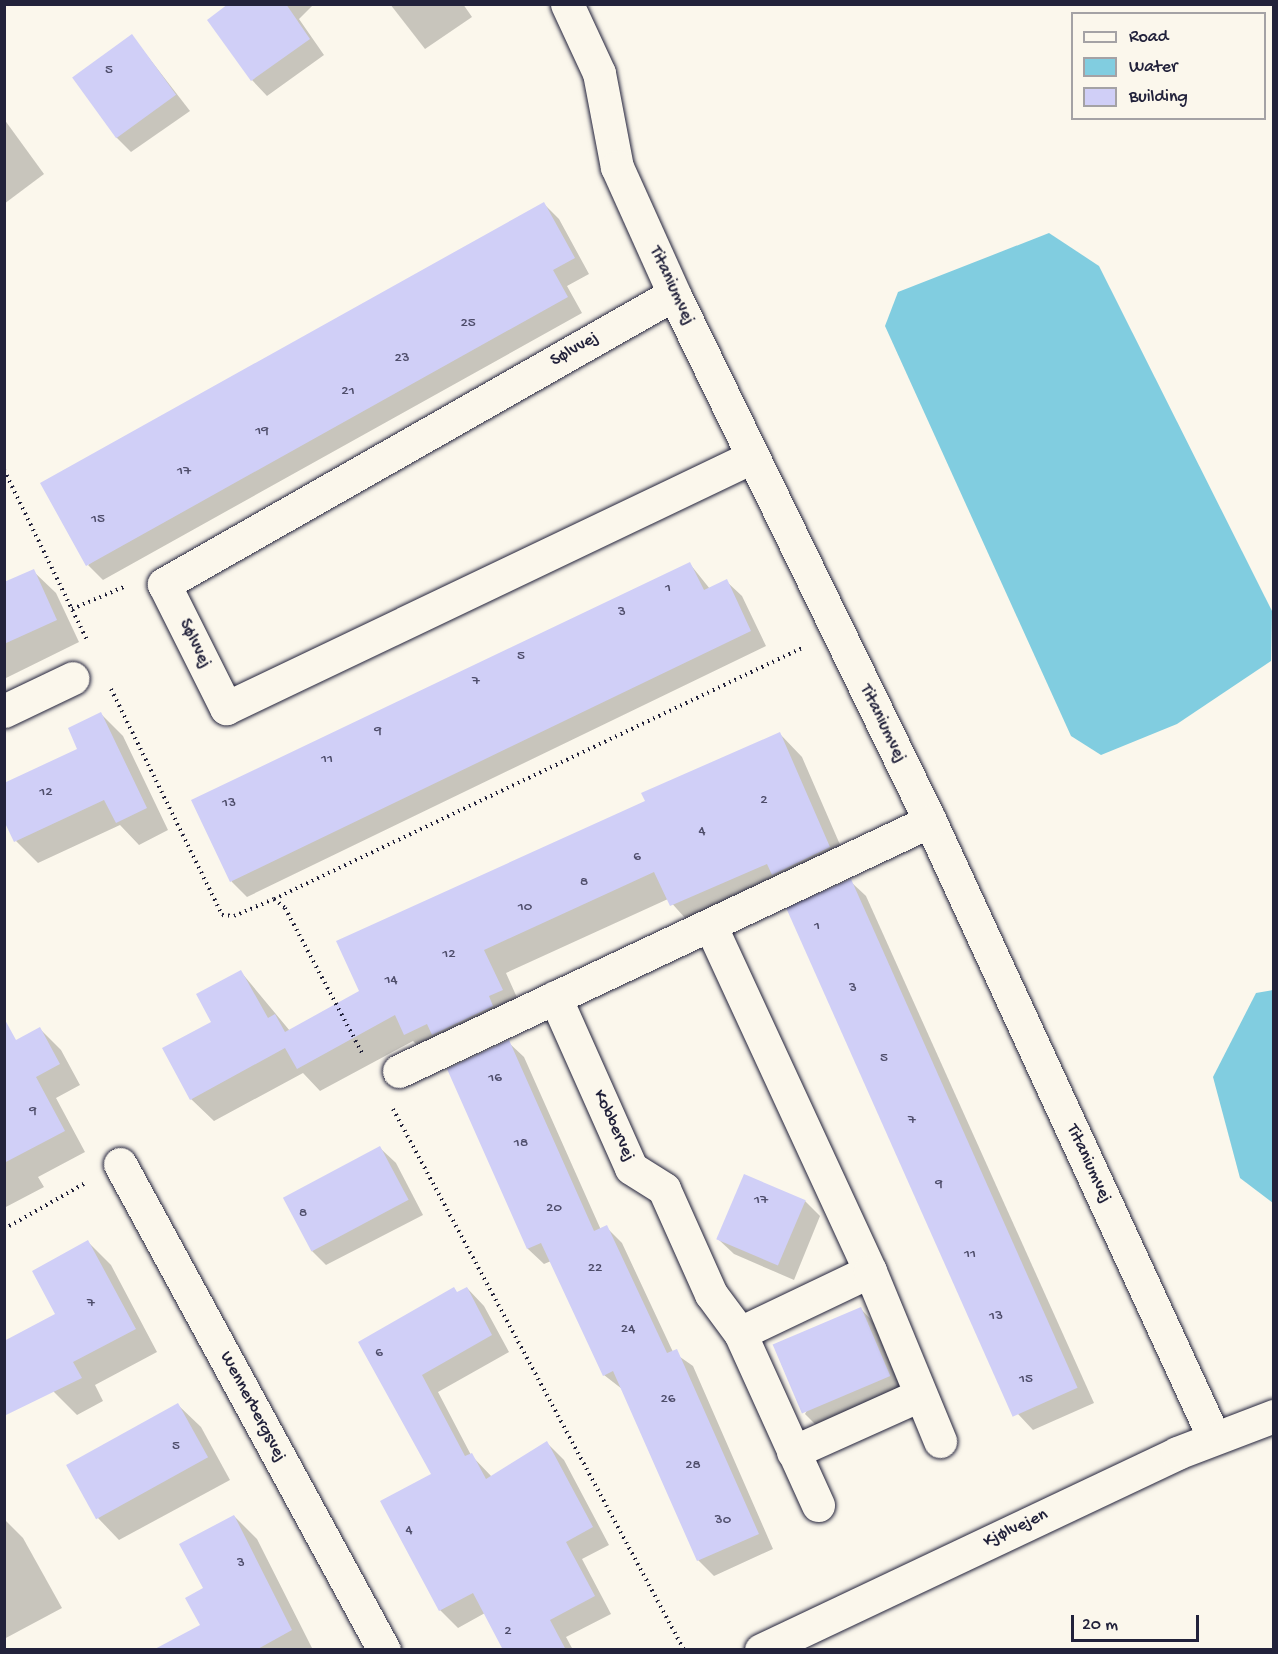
<!DOCTYPE html>
<meta charset="utf-8">
<style>
body{margin:0}
#map{position:relative;width:1278px;height:1654px;overflow:hidden;background:#fbf7ec;font-family:"Gochi Hand",sans-serif}
div>[style]{position:absolute}
[style*='--x']{left:calc(var(--x)*1px);top:calc(var(--y)*1px);width:calc(var(--w)*1px);rotate:calc(var(--a)*1deg)}
.water>*{inset:0;background:#81cde0}
.shadow>*{inset:0;background:#0003}
.building>*{inset:0;background:#d0cff7;transform-origin:0 0}
.path>*{height:4px;margin-top:-2px;transform-origin:0;background:repeating-linear-gradient(90deg,#22223b 0 1.5px,transparent 0 6px)}
.roads{filter:drop-shadow(0 0 2px #22223b) drop-shadow(0 0 2px #22223b)}
.minor>*{height:33px;margin:-16.5px;padding:0 16.5px;transform-origin:16.5px;border-radius:16.5px;background:#fbf7ec}
span{translate:-50% -50%;white-space:nowrap;text-align:center;line-height:1.15;-webkit-text-stroke:4.5px #fbf7ec;paint-order:stroke}
.number-label{font-size:15px;color:#4e4d6a}
.number-label span{-webkit-text-stroke-width:0}
.street-label{font-size:18px;color:#22223b}
.frame{position:absolute;inset:0;border:6px solid #22223b;pointer-events:none}
.legend{position:absolute;left:1071px;top:12px;width:195px;height:108px;box-sizing:border-box;background:#fbf7ec;border:2px solid #a4a2a5;margin:0;padding:8px 10px;list-style:none;font-size:18px;color:#22223b}
.legend li{display:flex;align-items:center;gap:12px;height:30px}
.legend b{width:30px;border:2px solid #a4a2a5}
.scale{position:absolute;left:1071px;top:1615px;width:128px;height:27px;box-sizing:border-box;border:3px solid #22223b;border-top:0;padding-left:8px;font-size:18px;line-height:21px;white-space:nowrap;color:#22223b;-webkit-text-stroke:4px #fbf7ec;paint-order:stroke}
</style>
<div id="map">
<div class="water">
<div style="clip-path:polygon(1049px 233px,1099px 266px,1272px 611px,1271px 661px,1177px 724px,1101px 755px,1071px 736px,885px 326px,898px 292px)"></div>
<div style="clip-path:polygon(1273px 990px,1274px 990px,1273px 1203px,1240px 1178px,1213px 1077px,1256px 993px)"></div>
</div>
<div class="shadow">
<div style="clip-path:polygon(230px 4px,314px 4px,299px 19px,324px 55px,267px 96px,252px 80px)"></div>
<div style="clip-path:polygon(390px 4px,463px 4px,472px 17px,425px 49px)"></div>
<div style="clip-path:polygon(132px 36px,190px 111px,131px 152px,116px 137px)"></div>
<div style="clip-path:polygon(4px 119px,44px 174px,4px 204px)"></div>
<div style="clip-path:polygon(544px 204px,559px 219px,589px 274px,567px 286px,582px 313px,103px 580px,88px 565px)"></div>
<div style="clip-path:polygon(690px 564px,710px 589px,726px 581px,742px 596px,766px 646px,247px 897px,232px 882px,193px 801px)"></div>
<div style="clip-path:polygon(33px 571px,56px 593px,79px 642px,4px 679px,4px 584px)"></div>
<div style="clip-path:polygon(101px 714px,123px 736px,168px 830px,139px 845px,120px 825px,38px 863px,16px 841px)"></div>
<div style="clip-path:polygon(780px 734px,802px 757px,851px 870px,694px 928px,668px 899px,506px 973px,524px 1013px,428px 1056px,413px 1041px,320px 1091px,303px 1073px,214px 1121px,191px 1099px,213px 1023px,241px 972px,290px 1031px,361px 992px,647px 802px)"></div>
<div style="clip-path:polygon(850px 881px,866px 896px,1094px 1403px,1033px 1430px,1018px 1414px,789px 910px)"></div>
<div style="clip-path:polygon(40px 1029px,61px 1050px,80px 1085px,56px 1098px,85px 1152px,38px 1177px,44px 1187px,4px 1208px,4px 1049px)"></div>
<div style="clip-path:polygon(508px 1042px,524px 1057px,601px 1230px,606px 1227px,622px 1243px,673px 1352px,693px 1366px,773px 1549px,714px 1576px,698px 1560px,622px 1389px,604px 1375px,551px 1261px,544px 1264px,528px 1249px,449px 1070px)"></div>
<div style="clip-path:polygon(380px 1148px,396px 1163px,423px 1215px,326px 1265px,311px 1250px)"></div>
<div style="clip-path:polygon(805px 1201px,820px 1216px,794px 1280px,734px 1254px,718px 1239px)"></div>
<div style="clip-path:polygon(88px 1242px,111px 1265px,157px 1352px,95px 1385px,103px 1401px,77px 1415px,54px 1392px,19px 1335px,57px 1315px)"></div>
<div style="clip-path:polygon(467px 1288px,484px 1306px,509px 1352px,438px 1392px,471px 1455px,492px 1477px,547px 1443px,564px 1460px,609px 1545px,582px 1559px,611px 1614px,566px 1637px,573px 1650px,504px 1650px,485px 1613px,458px 1628px,440px 1610px,382px 1502px,433px 1475px,360px 1343px)"></div>
<div style="clip-path:polygon(861px 1309px,876px 1325px,906px 1392px,820px 1429px,805px 1414px)"></div>
<div style="clip-path:polygon(178px 1405px,201px 1427px,230px 1480px,119px 1540px,97px 1517px,68px 1465px)"></div>
<div style="clip-path:polygon(234px 1516px,257px 1539px,313px 1650px,191px 1650px,202px 1625px,205px 1588px)"></div>
<div style="clip-path:polygon(4px 1519px,23px 1538px,62px 1608px,4px 1639px)"></div>
</div>
<div class="building">
<div style="clip-path:polygon(228px 4px,286px 4px,310px 39px,251px 81px,207px 20px)"></div>
<div style="left:132px;top:34px;width:75px;height:74px;rotate:54deg"></div>
<div style="clip-path:polygon(544px 202px,575px 258px,553px 270px,568px 297px,86px 566px,40px 483px)"></div>
<div style="clip-path:polygon(690px 562px,704px 590px,727px 579px,751px 631px,230px 882px,191px 800px)"></div>
<div style="clip-path:polygon(34px 569px,57px 620px,4px 644px,4px 582px)"></div>
<div style="clip-path:polygon(101px 712px,147px 808px,116px 823px,104px 800px,14px 842px,4px 821px,4px 783px,77px 749px,68px 728px)"></div>
<div style="clip-path:polygon(780px 732px,830px 847px,772px 875px,767px 864px,670px 906px,654px 872px,484px 950px,503px 990px,489px 996px,493px 1006px,432px 1035px,427px 1024px,404px 1035px,395px 1015px,297px 1069px,285px 1048px,190px 1100px,162px 1048px,211px 1022px,196px 994px,241px 970px,268px 1018px,275px 1014px,285px 1032px,359px 991px,336px 941px,645px 801px,641px 793px)"></div>
<div style="left:851px;top:879px;width:557px;height:71px;rotate:66deg"></div>
<div style="clip-path:polygon(4px 1018px,16px 1040px,40px 1027px,60px 1064px,36px 1077px,65px 1131px,4px 1163px)"></div>
<div style="clip-path:polygon(509px 1040px,594px 1231px,607px 1225px,667px 1353px,677px 1349px,759px 1534px,697px 1561px,613px 1371px,603px 1376px,541px 1243px,527px 1249px,447px 1069px)"></div>
<div style="left:380px;top:1146px;width:61px;height:110px;rotate:62deg"></div>
<div style="left:744px;top:1174px;width:67px;height:71px;rotate:23deg"></div>
<div style="clip-path:polygon(88px 1240px,136px 1329px,73px 1362px,82px 1378px,4px 1416px,4px 1341px,55px 1314px,32px 1271px)"></div>
<div style="clip-path:polygon(454px 1287px,457px 1292px,467px 1287px,492px 1335px,422px 1375px,465px 1456px,472px 1453px,486px 1479px,547px 1441px,593px 1527px,566px 1542px,595px 1596px,550px 1620px,566px 1650px,503px 1650px,473px 1593px,439px 1611px,380px 1501px,431px 1474px,358px 1342px)"></div>
<div style="left:861px;top:1307px;width:75px;height:96px;rotate:67deg"></div>
<div style="left:178px;top:1403px;width:62px;height:128px;rotate:61deg"></div>
<div style="clip-path:polygon(234px 1515px,292px 1630px,256px 1650px,153px 1650px,200px 1625px,185px 1598px,203px 1588px,179px 1544px)"></div>
</div>
<div class="path">
<div style="--x:4;--y:470;--w:191;--a:64"></div>
<div style="--x:72;--y:609;--w:59;--a:-23.1"></div>
<div style="--x:111;--y:689;--w:252;--a:63.8"></div>
<div style="--x:222;--y:915;--w:12;--a:5"></div>
<div style="--x:234;--y:916;--w:43;--a:-23"></div>
<div style="--x:274;--y:899;--w:14;--a:39"></div>
<div style="--x:285;--y:908;--w:166;--a:62"></div>
<div style="--x:274;--y:899;--w:587;--a:-25.43"></div>
<div style="--x:393;--y:1109;--w:614;--a:61.72"></div>
<div style="--x:4;--y:1229;--w:95;--a:-29.5"></div>
</div>
<div class="roads">
<div class="minor">
<div style="--x:567;--y:4;--w:76;--a:65.1"></div>
<div style="--x:599;--y:73;--w:96;--a:79.2"></div>
<div style="--x:617;--y:167;--w:139;--a:65.8"></div>
<div style="--x:674;--y:294;--w:586;--a:64.09"></div>
<div style="--x:930;--y:821;--w:679;--a:65.28"></div>
<div style="--x:674;--y:294;--w:587;--a:150.38"></div>
<div style="--x:164;--y:584;--w:139;--a:63.4"></div>
<div style="--x:226;--y:708;--w:583;--a:-25.51"></div>
<div style="--x:4;--y:711;--w:76;--a:-25.6"></div>
<div style="--x:555;--y:997;--w:187;--a:66"></div>
<div style="--x:631;--y:1168;--w:39;--a:32"></div>
<div style="--x:664;--y:1189;--w:115;--a:65.9"></div>
<div style="--x:711;--y:1294;--w:49;--a:53.4"></div>
<div style="--x:740;--y:1333;--w:144;--a:-25.5"></div>
<div style="--x:870;--y:1271;--w:381;--a:-114.8"></div>
<div style="--x:399;--y:1071;--w:587;--a:-25.21"></div>
<div style="--x:120;--y:1164;--w:553;--a:61.49"></div>
<div style="--x:870;--y:1271;--w:184;--a:67.6"></div>
<div style="--x:740;--y:1333;--w:189;--a:65.6"></div>
<div style="--x:793;--y:1452;--w:139;--a:-24.2"></div>
<div style="--x:761;--y:1650;--w:460;--a:-25.3"></div>
<div style="--x:1177;--y:1453;--w:104;--a:-20.9"></div>
</div>
</div>
<div class="number-label">
<span style="left:109px;top:71px">5</span>
<span style="left:468px;top:324px">25</span>
<span style="left:402px;top:359px">23</span>
<span style="left:348px;top:392px">21</span>
<span style="left:262px;top:432px">19</span>
<span style="left:184px;top:472px">17</span>
<span style="left:98px;top:520px">15</span>
<span style="left:668px;top:589px">1</span>
<span style="left:622px;top:613px">3</span>
<span style="left:521px;top:657px">5</span>
<span style="left:476px;top:682px">7</span>
<span style="left:378px;top:732px">9</span>
<span style="left:327px;top:760px">11</span>
<span style="left:46px;top:793px">12</span>
<span style="left:764px;top:801px">2</span>
<span style="left:229px;top:804px">13</span>
<span style="left:702px;top:832px">4</span>
<span style="left:637px;top:858px">6</span>
<span style="left:584px;top:883px">8</span>
<span style="left:525px;top:908px">10</span>
<span style="left:817px;top:927px">1</span>
<span style="left:449px;top:955px">12</span>
<span style="left:391px;top:981px">14</span>
<span style="left:853px;top:989px">3</span>
<span style="left:884px;top:1059px">5</span>
<span style="left:495px;top:1079px">16</span>
<span style="left:33px;top:1112px">9</span>
<span style="left:912px;top:1121px">7</span>
<span style="left:521px;top:1144px">18</span>
<span style="left:939px;top:1185px">9</span>
<span style="left:761px;top:1201px">17</span>
<span style="left:554px;top:1209px">20</span>
<span style="left:303px;top:1214px">8</span>
<span style="left:970px;top:1255px">11</span>
<span style="left:595px;top:1269px">22</span>
<span style="left:91px;top:1304px">7</span>
<span style="left:996px;top:1317px">13</span>
<span style="left:628px;top:1330px">24</span>
<span style="left:379px;top:1354px">6</span>
<span style="left:1026px;top:1380px">15</span>
<span style="left:668px;top:1400px">26</span>
<span style="left:176px;top:1447px">5</span>
<span style="left:693px;top:1466px">28</span>
<span style="left:723px;top:1521px">30</span>
<span style="left:409px;top:1531px">4</span>
<span style="left:241px;top:1564px">3</span>
<span style="left:508px;top:1632px">2</span>
</div>
<div class="street-label">
<span style="left:671px;top:286px;rotate:65deg">Titaniumvej</span>
<span style="left:575px;top:350px;rotate:-30deg">Sølvvej</span>
<span style="left:194px;top:644px;rotate:64deg">Sølvvej</span>
<span style="left:882px;top:724px;rotate:64deg">Titaniumvej</span>
<span style="left:613px;top:1126px;rotate:65deg">Kobbervej</span>
<span style="left:1088px;top:1164px;rotate:65deg">Titaniumvej</span>
<span style="left:252px;top:1407px;rotate:62deg">Wennerbergsvej</span>
<span style="left:1016px;top:1529px;rotate:-25deg">Kjølvejen</span>
</div>
<div class="frame"></div>
<ul class="legend">
<li><b style="height:8px;background:#fbf7ec"></b>Road</li>
<li><b style="height:16px;background:#81cde0"></b>Water</li>
<li><b style="height:16px;background:#d0cff7"></b>Building</li>
</ul>
<div class="scale">20 m</div>
</div>
